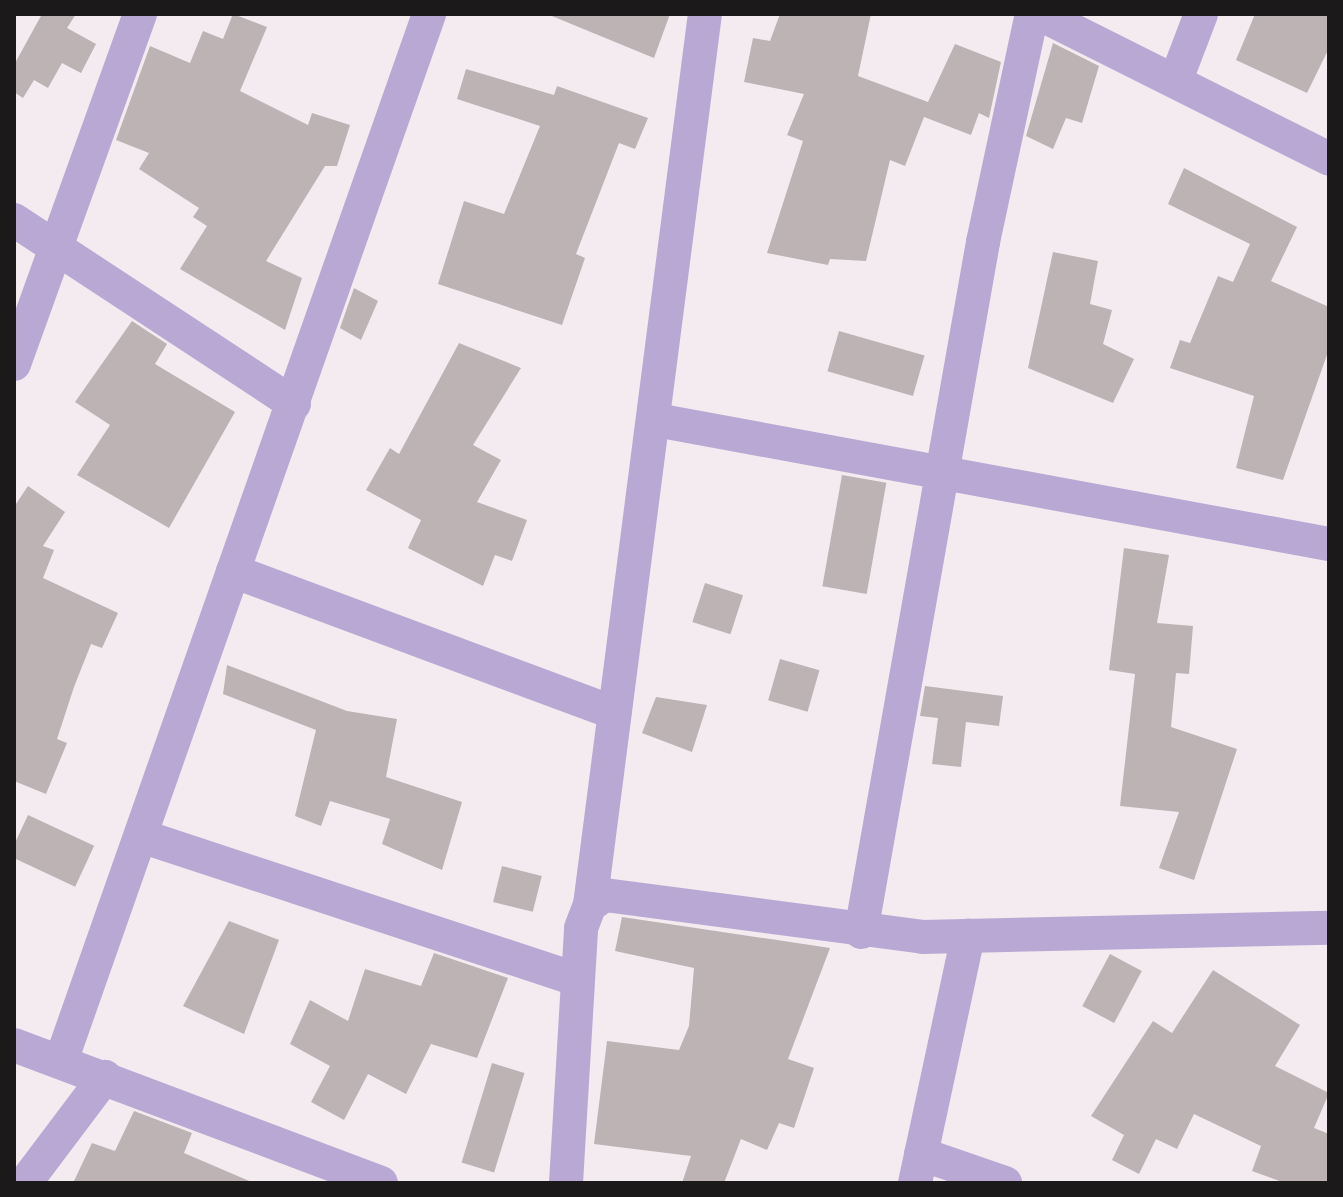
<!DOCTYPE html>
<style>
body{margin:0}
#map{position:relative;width:1343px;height:1197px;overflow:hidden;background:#f3ebf0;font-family:"Varela Round",sans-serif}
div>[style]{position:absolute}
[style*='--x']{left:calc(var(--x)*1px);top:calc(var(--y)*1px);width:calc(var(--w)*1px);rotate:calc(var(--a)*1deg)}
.building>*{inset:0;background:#bdb3b4;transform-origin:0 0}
.street>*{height:34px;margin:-17px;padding:0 17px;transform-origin:17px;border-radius:17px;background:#baa8d4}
span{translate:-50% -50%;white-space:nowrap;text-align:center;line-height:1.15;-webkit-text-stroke:6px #fef9fd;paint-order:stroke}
.frame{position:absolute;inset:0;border:16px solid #1c191b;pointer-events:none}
</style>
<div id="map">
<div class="building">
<div style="clip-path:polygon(42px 14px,76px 14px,67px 28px,96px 44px,81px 73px,62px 63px,48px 88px,34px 80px,23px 98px,14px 92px,14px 65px)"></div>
<div style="clip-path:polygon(233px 14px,267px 27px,240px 91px,308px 125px,312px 113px,350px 125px,337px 166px,325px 166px,266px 261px,302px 278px,285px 330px,180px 269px,207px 226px,193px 217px,199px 208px,139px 169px,149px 153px,116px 140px,150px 46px,190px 63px,203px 31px,223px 39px)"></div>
<div style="clip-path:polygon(547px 14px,670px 14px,654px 58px)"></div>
<div style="clip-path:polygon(780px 14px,871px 14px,858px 76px,928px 102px,955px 44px,1001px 62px,989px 118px,979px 113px,971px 135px,924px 117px,905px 166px,890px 160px,866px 261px,830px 259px,828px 265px,767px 253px,803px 141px,787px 135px,804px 94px,744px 82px,753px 38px,770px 41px)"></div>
<div style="clip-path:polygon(1255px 14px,1329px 14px,1329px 48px,1307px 93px,1236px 60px)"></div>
<div style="clip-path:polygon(1053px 43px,1099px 66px,1082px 123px,1066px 118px,1053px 149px,1026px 136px)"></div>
<div style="clip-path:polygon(466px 69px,554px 95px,557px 86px,648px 118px,635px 149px,619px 143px,576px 254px,585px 258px,562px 325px,438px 284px,464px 201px,504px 214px,540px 126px,457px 99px)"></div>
<div style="clip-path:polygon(1184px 168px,1297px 227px,1271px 281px,1329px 307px,1329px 349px,1283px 480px,1236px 468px,1254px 396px,1170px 368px,1180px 340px,1190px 343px,1218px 276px,1233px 282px,1250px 244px,1168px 204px)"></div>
<div style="clip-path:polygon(1053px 252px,1098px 261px,1090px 304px,1112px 310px,1103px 344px,1134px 359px,1113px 403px,1028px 368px)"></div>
<div style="clip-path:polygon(354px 288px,378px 301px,361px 340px,340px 328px)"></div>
<div style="clip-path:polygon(132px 321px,167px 344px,155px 364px,235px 412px,169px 528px,77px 475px,110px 425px,75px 402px)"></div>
<div style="left:839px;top:331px;width:89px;height:42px;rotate:16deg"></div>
<div style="clip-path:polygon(459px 343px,521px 368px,473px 445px,501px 460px,477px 502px,527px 520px,512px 561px,495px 555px,483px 586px,408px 548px,421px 520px,366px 490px,390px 448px,399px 454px)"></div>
<div style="left:842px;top:475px;width:45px;height:113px;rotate:10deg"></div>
<div style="clip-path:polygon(28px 486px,65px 512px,43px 546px,54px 550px,43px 578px,118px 613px,102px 648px,91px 644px,74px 687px,57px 739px,67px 743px,46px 794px,14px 781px,14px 507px)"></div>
<div style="clip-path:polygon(1124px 548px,1169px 555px,1157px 623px,1193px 626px,1189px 674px,1176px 673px,1171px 727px,1237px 749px,1194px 880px,1159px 868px,1179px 812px,1120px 806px,1135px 674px,1109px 670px)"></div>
<div style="left:705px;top:583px;width:40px;height:41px;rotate:18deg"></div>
<div style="left:780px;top:659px;width:41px;height:43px;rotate:16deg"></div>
<div style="clip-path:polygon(227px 665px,347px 711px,397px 719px,386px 777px,462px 802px,442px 870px,382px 844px,390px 819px,330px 801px,321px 826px,295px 816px,316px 730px,223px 694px)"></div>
<div style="clip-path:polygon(925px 686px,1003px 696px,999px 726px,966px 722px,961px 767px,932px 764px,938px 718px,920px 716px)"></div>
<div style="clip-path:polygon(656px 697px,707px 705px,692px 752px,642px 733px)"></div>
<div style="left:28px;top:815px;width:73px;height:45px;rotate:25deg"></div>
<div style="left:502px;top:866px;width:41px;height:37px;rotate:14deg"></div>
<div style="clip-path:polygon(622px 917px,830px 948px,788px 1059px,814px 1068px,794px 1128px,779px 1123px,767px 1150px,741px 1139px,724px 1183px,682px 1183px,691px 1156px,594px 1144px,607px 1041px,679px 1050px,689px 1026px,694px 968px,615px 951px)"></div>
<div style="clip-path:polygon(229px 921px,279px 940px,244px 1034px,183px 1006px)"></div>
<div style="clip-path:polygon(434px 953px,508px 978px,477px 1058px,431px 1044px,406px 1094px,368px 1074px,344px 1120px,311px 1102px,330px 1066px,290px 1044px,310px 1000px,348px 1021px,365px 969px,421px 986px)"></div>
<div style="left:1110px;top:954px;width:36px;height:59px;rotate:28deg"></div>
<div style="clip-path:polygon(1213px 970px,1300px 1025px,1275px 1066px,1329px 1093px,1314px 1128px,1329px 1134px,1329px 1183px,1285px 1183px,1252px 1171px,1261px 1146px,1194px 1114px,1177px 1149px,1156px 1139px,1139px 1174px,1112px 1160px,1124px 1135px,1091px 1116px,1153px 1021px,1172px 1033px)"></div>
<div style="left:492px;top:1063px;width:34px;height:104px;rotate:17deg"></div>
<div style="clip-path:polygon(134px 1111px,192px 1133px,184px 1153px,254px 1183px,73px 1183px,92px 1143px,115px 1151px)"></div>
</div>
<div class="street">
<div style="--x:1040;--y:14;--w:323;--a:26.6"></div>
<div style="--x:1177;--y:77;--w:67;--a:-69.1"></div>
<div style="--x:14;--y:220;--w:335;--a:33.3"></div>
<div style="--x:14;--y:364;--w:372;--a:-70.2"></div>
<div style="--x:656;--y:420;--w:684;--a:10.44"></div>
<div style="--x:233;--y:571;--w:407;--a:20.4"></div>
<div style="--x:141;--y:836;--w:458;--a:18.2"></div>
<div style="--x:590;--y:905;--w:898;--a:-82.65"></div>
<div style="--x:861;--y:932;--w:701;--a:-79.97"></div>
<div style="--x:983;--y:242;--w:233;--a:-77.9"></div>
<div style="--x:14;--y:1045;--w:392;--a:20.6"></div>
<div style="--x:61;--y:1061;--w:1110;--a:-70.63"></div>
<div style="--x:921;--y:1154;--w:89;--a:19"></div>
<div style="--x:25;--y:1183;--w:133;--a:-53"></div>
<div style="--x:566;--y:1183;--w:255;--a:-86.6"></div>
<div style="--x:581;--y:928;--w:25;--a:-69"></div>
<div style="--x:590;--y:905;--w:18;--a:-34"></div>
<div style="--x:605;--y:895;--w:320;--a:7.5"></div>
<div style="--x:922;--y:937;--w:407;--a:-1.3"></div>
<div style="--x:915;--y:1183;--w:253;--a:-77.9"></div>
</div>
<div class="frame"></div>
</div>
